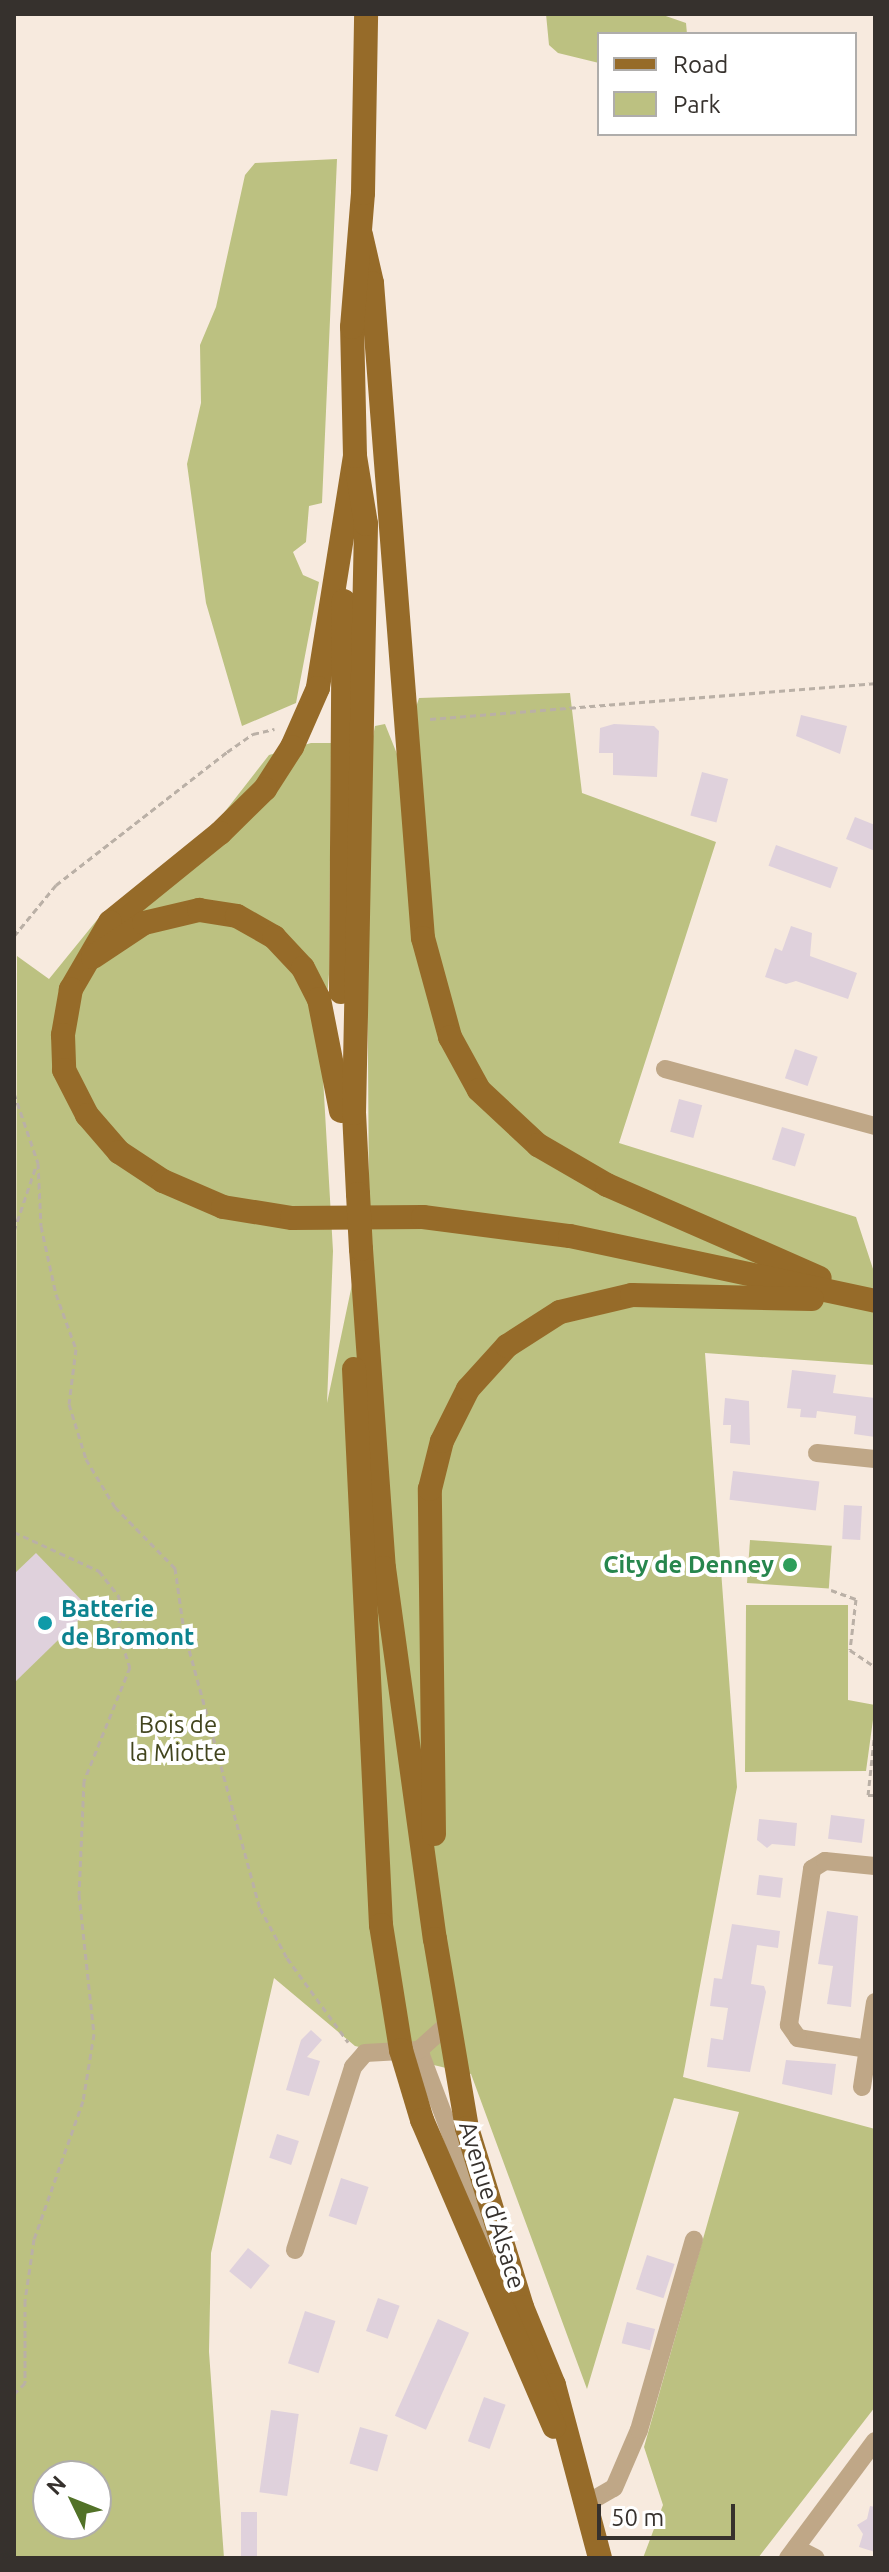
<!DOCTYPE html>
<style>
body{margin:0}
#map{position:relative;width:889px;height:2572px;overflow:hidden;background:#f7eade;font-family:Ubuntu,sans-serif}
div>[style]{position:absolute}
[style*='--x']{left:calc(var(--x)*1px);top:calc(var(--y)*1px);width:calc(var(--w)*1px);rotate:calc(var(--a)*1deg)}
.green>*{inset:0;background:#bcc181;transform-origin:0 0}
.building>*{inset:0;background:#dfd1dc;transform-origin:0 0}
.path>*{height:3px;margin-top:-1.5px;transform-origin:0;background:repeating-linear-gradient(90deg,#bab0a6 0 6px,transparent 0 10px)}
.minor>*{height:18px;margin:-9px;padding:0 9px;transform-origin:9px;border-radius:9px;background:#bfa787}
.major>*{height:24px;margin:-12px;padding:0 12px;transform-origin:12px;border-radius:12px;background:#966b29}
.major-bridge>*{height:24px;margin:-12px;padding:0 12px;transform-origin:12px;border-radius:12px;background:#966b29}
.dots>*{width:22px;height:22px;translate:-50% -50%;box-sizing:border-box;border:4px solid #fff;border-radius:50%}
span{translate:-50% -50%;white-space:nowrap;text-align:center;line-height:1.15;-webkit-text-stroke:8px #fff;paint-order:stroke}
.leisure-label{font-size:24px;color:#27864d;font-weight:700}
.right{translate:-100% -50%;text-align:right}
.culture-label{font-size:24px;color:#0d838f;font-weight:700}
.left{translate:0 -50%;text-align:left}
.park-label{font-size:24px;color:#42451e}
.street-label{font-size:24px;color:#36312d}
.frame{position:absolute;inset:0;border:16px solid #36312d;pointer-events:none}
.legend{position:absolute;left:597px;top:32px;width:260px;height:104px;box-sizing:border-box;background:#fff;border:2px solid #afadab;margin:0;padding:10px 14px;list-style:none;font-size:24px;color:#36312d}
.legend li{display:flex;align-items:center;gap:16px;height:40px}
.legend b{width:40px;border:2px solid #afadab}
.north{position:absolute;left:32px;top:2460px;width:80px;height:80px;box-sizing:border-box;background:#fff;border:2px solid #afadab;border-radius:50%;rotate:313deg;font-size:22px;font-weight:700;line-height:32px;text-align:center;color:#36312d}
.north::after{content:'';display:block;margin:auto;width:28px;height:36px;background:#527228;clip-path:polygon(50% 0,100% 100%,50% 72%,0 100%)}
.scale{position:absolute;left:597px;top:2504px;width:138px;height:36px;box-sizing:border-box;border:4px solid #36312d;border-top:0;padding-left:10px;font-size:24px;line-height:28px;white-space:nowrap;color:#36312d;-webkit-text-stroke:6px #fff;paint-order:stroke}
</style>
<div id="map">
<div class="green">
<div style="clip-path:polygon(546px 14px,660px 14px,686px 23px,687px 34px,599px 34px,599px 63px,558px 53px,549px 45px)"></div>
<div style="clip-path:polygon(337px 159px,322px 503px,309px 506px,306px 542px,293px 552px,303px 575px,319px 582px,296px 703px,242px 726px,206px 603px,187px 464px,201px 403px,200px 345px,216px 307px,245px 175px,255px 163px)"></div>
<div style="clip-path:polygon(evenodd,570px 693px,582px 793px,716px 842px,619px 1143px,856px 1217px,875px 1275px,875px 1365px,705px 1353px,737px 1787px,683px 2077px,875px 2129px,875px 2407px,758px 2558px,643px 2558px,663px 2505px,644px 2447px,739px 2112px,674px 2098px,587px 2389px,471px 2074px,355px 2046px,274px 1978px,211px 2253px,209px 2352px,224px 2558px,14px 2558px,17px 956px,49px 979px,97px 920px,216px 823px,269px 755px,311px 743px,331px 743px,329px 974px,322px 1060px,333px 1251px,327px 1403px,369px 1204px,366px 773px,375px 726px,385px 724px,399px 759px,419px 698px,570px 693px,48px 2476px,96px 2476px,96px 2524px,48px 2524px,48px 2476px)"></div>
<div style="left:750px;top:1540px;width:82px;height:43px;rotate:4deg"></div>
<div style="clip-path:polygon(746px 1605px,848px 1605px,848px 1700px,875px 1705px,866px 1771px,745px 1772px)"></div>
</div>
<div class="building">
<div style="clip-path:polygon(801px 715px,847px 726px,840px 754px,796px 736px)"></div>
<div style="clip-path:polygon(614px 724px,654px 726px,659px 731px,657px 777px,613px 775px,613px 753px,599px 753px,600px 728px)"></div>
<div style="left:702px;top:772px;width:27px;height:45px;rotate:15deg"></div>
<div style="clip-path:polygon(855px 817px,875px 825px,875px 851px,846px 839px)"></div>
<div style="left:776px;top:845px;width:66px;height:22px;rotate:20deg"></div>
<div style="clip-path:polygon(791px 926px,812px 933px,810px 956px,857px 973px,848px 999px,796px 981px,786px 984px,765px 977px,775px 948px,782px 951px)"></div>
<div style="left:795px;top:1049px;width:24px;height:31px;rotate:19deg"></div>
<div style="left:679px;top:1099px;width:24px;height:34px;rotate:15deg"></div>
<div style="left:782px;top:1127px;width:24px;height:34px;rotate:17deg"></div>
<div style="clip-path:polygon(792px 1370px,836px 1375px,833px 1393px,875px 1398px,875px 1437px,854px 1434px,856px 1416px,817px 1411px,816px 1418px,800px 1417px,801px 1409px,787px 1408px)"></div>
<div style="clip-path:polygon(725px 1398px,749px 1401px,750px 1445px,730px 1443px,731px 1425px,723px 1425px)"></div>
<div style="left:733px;top:1471px;width:87px;height:29px;rotate:7deg"></div>
<div style="left:844px;top:1505px;width:18px;height:34px;rotate:3deg"></div>
<div style="clip-path:polygon(36px 1553px,90px 1609px,14px 1683px,14px 1574px)"></div>
<div style="left:831px;top:1815px;width:34px;height:24px;rotate:7deg"></div>
<div style="clip-path:polygon(759px 1819px,797px 1823px,795px 1846px,772px 1844px,767px 1848px,757px 1840px)"></div>
<div style="left:759px;top:1875px;width:24px;height:20px;rotate:7deg"></div>
<div style="clip-path:polygon(827px 1911px,858px 1916px,851px 2007px,827px 2004px,833px 1966px,818px 1964px)"></div>
<div style="clip-path:polygon(732px 1924px,780px 1931px,778px 1948px,757px 1945px,751px 1984px,764px 1986px,766px 1992px,750px 2072px,707px 2067px,711px 2038px,723px 2040px,728px 2008px,710px 2006px,714px 1978px,722px 1979px)"></div>
<div style="clip-path:polygon(311px 2030px,322px 2040px,307px 2057px,320px 2061px,309px 2096px,286px 2090px,301px 2040px)"></div>
<div style="clip-path:polygon(786px 2060px,836px 2064px,832px 2095px,782px 2084px)"></div>
<div style="left:277px;top:2134px;width:23px;height:25px;rotate:18deg"></div>
<div style="left:341px;top:2178px;width:29px;height:40px;rotate:18deg"></div>
<div style="left:248px;top:2248px;width:28px;height:30px;rotate:39deg"></div>
<div style="left:647px;top:2255px;width:29px;height:36px;rotate:18deg"></div>
<div style="left:378px;top:2298px;width:23px;height:35px;rotate:20deg"></div>
<div style="left:305px;top:2311px;width:32px;height:55px;rotate:18deg"></div>
<div style="left:438px;top:2319px;width:34px;height:106px;rotate:24deg"></div>
<div style="left:627px;top:2322px;width:29px;height:22px;rotate:14deg"></div>
<div style="left:484px;top:2397px;width:23px;height:47px;rotate:20deg"></div>
<div style="left:271px;top:2410px;width:28px;height:83px;rotate:8deg"></div>
<div style="left:360px;top:2427px;width:29px;height:38px;rotate:16deg"></div>
<div style="clip-path:polygon(870px 2506px,875px 2507px,875px 2552px,859px 2547px,863px 2534px,857px 2525px,867px 2519px)"></div>
<div style="left:241px;top:2512px;width:16px;height:45px"></div>
</div>
<div class="path">
<div style="--x:430;--y:719;--w:446;--a:-4.6"></div>
<div style="--x:14;--y:936;--w:66;--a:-50.5"></div>
<div style="--x:56;--y:885;--w:217;--a:-37.9"></div>
<div style="--x:227;--y:752;--w:32;--a:-35"></div>
<div style="--x:253;--y:734;--w:22;--a:-13"></div>
<div style="--x:14;--y:1093;--w:74;--a:71.1"></div>
<div style="--x:38;--y:1163;--w:63;--a:87.3"></div>
<div style="--x:41;--y:1226;--w:70;--a:77.6"></div>
<div style="--x:56;--y:1294;--w:59;--a:70"></div>
<div style="--x:76;--y:1349;--w:55;--a:97.3"></div>
<div style="--x:69;--y:1404;--w:58;--a:72.8"></div>
<div style="--x:86;--y:1459;--w:56;--a:58.9"></div>
<div style="--x:115;--y:1507;--w:86;--a:45.5"></div>
<div style="--x:175;--y:1568;--w:64;--a:81.9"></div>
<div style="--x:184;--y:1631;--w:287;--a:74.7"></div>
<div style="--x:260;--y:1908;--w:57;--a:61.6"></div>
<div style="--x:287;--y:1958;--w:104;--a:54"></div>
<div style="--x:14;--y:1231;--w:69;--a:-71.3"></div>
<div style="--x:14;--y:1532;--w:94;--a:24.6"></div>
<div style="--x:99;--y:1571;--w:33;--a:52"></div>
<div style="--x:119;--y:1597;--w:37;--a:90"></div>
<div style="--x:119;--y:1634;--w:35;--a:72"></div>
<div style="--x:130;--y:1667;--w:123;--a:112"></div>
<div style="--x:84;--y:1781;--w:113;--a:92.5"></div>
<div style="--x:79;--y:1894;--w:141;--a:83.9"></div>
<div style="--x:94;--y:2034;--w:68;--a:99.3"></div>
<div style="--x:83;--y:2101;--w:146;--a:109.5"></div>
<div style="--x:34;--y:2239;--w:63;--a:98.3"></div>
<div style="--x:25;--y:2301;--w:82;--a:90"></div>
<div style="--x:25;--y:2383;--w:16;--a:135"></div>
<div style="--x:831;--y:1590;--w:27;--a:20"></div>
<div style="--x:856;--y:1599;--w:51;--a:96.7"></div>
<div style="--x:850;--y:1650;--w:30;--a:34"></div>
<div style="--x:875;--y:1730;--w:65;--a:96.1"></div>
<div style="--x:868;--y:1795;--w:7;--a:0"></div>
</div>
<div class="minor">
<div style="--x:665;--y:1069;--w:218;--a:15.2"></div>
<div style="--x:817;--y:1453;--w:58;--a:5.9"></div>
<div style="--x:868;--y:2049;--w:71;--a:-171.1"></div>
<div style="--x:798;--y:2038;--w:16;--a:-125"></div>
<div style="--x:789;--y:2025;--w:158;--a:-81.6"></div>
<div style="--x:812;--y:1869;--w:15;--a:-32"></div>
<div style="--x:825;--y:1861;--w:50;--a:5.7"></div>
<div style="--x:419;--y:2050;--w:237;--a:69.3"></div>
<div style="--x:862;--y:2087;--w:86;--a:-81.3"></div>
<div style="--x:295;--y:2250;--w:192;--a:-72.4"></div>
<div style="--x:353;--y:2067;--w:18;--a:-49"></div>
<div style="--x:365;--y:2053;--w:54;--a:-3.2"></div>
<div style="--x:419;--y:2050;--w:39;--a:-42"></div>
<div style="--x:584;--y:2505;--w:34;--a:-30"></div>
<div style="--x:614;--y:2488;--w:63;--a:-66.7"></div>
<div style="--x:639;--y:2430;--w:198;--a:-73.9"></div>
<div style="--x:796;--y:2548;--w:22;--a:27"></div>
<div style="--x:788;--y:2558;--w:146;--a:-53.4"></div>
</div>
<div class="major">
<div style="--x:361;--y:235;--w:49;--a:77.1"></div>
<div style="--x:372;--y:283;--w:657;--a:85.55"></div>
<div style="--x:423;--y:938;--w:103;--a:74.7"></div>
<div style="--x:450;--y:1037;--w:60;--a:61.3"></div>
<div style="--x:479;--y:1090;--w:81;--a:43"></div>
<div style="--x:538;--y:1145;--w:80;--a:30.1"></div>
<div style="--x:607;--y:1185;--w:232;--a:23.6"></div>
<div style="--x:355;--y:456;--w:235;--a:99.1"></div>
<div style="--x:318;--y:688;--w:64;--a:113.8"></div>
<div style="--x:292;--y:747;--w:50;--a:122.7"></div>
<div style="--x:265;--y:789;--w:63;--a:135.6"></div>
<div style="--x:220;--y:833;--w:141;--a:141"></div>
<div style="--x:110;--y:922;--w:78;--a:120.2"></div>
<div style="--x:71;--y:989;--w:47;--a:99.9"></div>
<div style="--x:63;--y:1035;--w:35;--a:88"></div>
<div style="--x:64;--y:1070;--w:51;--a:62.9"></div>
<div style="--x:87;--y:1115;--w:49;--a:49.1"></div>
<div style="--x:119;--y:1152;--w:53;--a:33.4"></div>
<div style="--x:163;--y:1181;--w:65;--a:23.4"></div>
<div style="--x:223;--y:1207;--w:70;--a:9.1"></div>
<div style="--x:292;--y:1218;--w:131;--a:-0.4"></div>
<div style="--x:423;--y:1217;--w:148;--a:7.4"></div>
<div style="--x:570;--y:1236;--w:312;--a:12"></div>
<div style="--x:93;--y:957;--w:61;--a:-33.7"></div>
<div style="--x:144;--y:923;--w:57;--a:-13.3"></div>
<div style="--x:199;--y:910;--w:38;--a:9"></div>
<div style="--x:237;--y:916;--w:43;--a:29.6"></div>
<div style="--x:274;--y:937;--w:42;--a:46.9"></div>
<div style="--x:303;--y:968;--w:35;--a:63"></div>
<div style="--x:319;--y:999;--w:114;--a:78.9"></div>
<div style="--x:341;--y:992;--w:391;--a:-89.6"></div>
<div style="--x:358;--y:1194;--w:81;--a:-92.8"></div>
<div style="--x:354;--y:1113;--w:589;--a:-88.83"></div>
<div style="--x:366;--y:524;--w:69;--a:-99.2"></div>
<div style="--x:355;--y:456;--w:129;--a:-91.3"></div>
<div style="--x:352;--y:327;--w:134;--a:-85.3"></div>
<div style="--x:363;--y:193;--w:179;--a:-89"></div>
<div style="--x:361;--y:1249;--w:320;--a:85.9"></div>
<div style="--x:384;--y:1568;--w:374;--a:82.2"></div>
<div style="--x:435;--y:1939;--w:192;--a:80.4"></div>
<div style="--x:467;--y:2128;--w:187;--a:72.9"></div>
<div style="--x:522;--y:2307;--w:84;--a:67.7"></div>
<div style="--x:554;--y:2385;--w:179;--a:75.1"></div>
<div style="--x:354;--y:1369;--w:557;--a:87.22"></div>
<div style="--x:381;--y:1925;--w:127;--a:80.9"></div>
<div style="--x:401;--y:2050;--w:73;--a:73.3"></div>
<div style="--x:422;--y:2120;--w:334;--a:66.7"></div>
<div style="--x:434;--y:1834;--w:345;--a:-90.7"></div>
<div style="--x:430;--y:1489;--w:49;--a:-76"></div>
<div style="--x:442;--y:1441;--w:58;--a:-63.4"></div>
<div style="--x:468;--y:1389;--w:58;--a:-47.8"></div>
<div style="--x:507;--y:1346;--w:63;--a:-32.7"></div>
<div style="--x:560;--y:1312;--w:74;--a:-13.3"></div>
<div style="--x:632;--y:1295;--w:180;--a:1.3"></div>
</div>
<div class="major-bridge">
<div style="--x:358;--y:1194;--w:55;--a:86.9"></div>
</div>
<div class="dots">
<div style="left:790px;top:1565px;background:#2e9e5b"></div>
<div style="left:45px;top:1623px;background:#0f9aa8"></div>
</div>
<div class="leisure-label">
<span class="right" style="left:774px;top:1565px">City de Denney</span>
</div>
<div class="culture-label">
<span class="left" style="left:61px;top:1623px">Batterie<br>de Bromont</span>
</div>
<div class="park-label">
<span style="left:178px;top:1739px">Bois de<br>la Miotte</span>
</div>
<div class="street-label">
<span style="left:492px;top:2205px;rotate:73deg">Avenue d'Alsace</span>
</div>
<div class="frame"></div>
<ul class="legend">
<li><b style="height:10px;background:#966b29"></b>Road</li>
<li><b style="height:22px;background:#bcc181"></b>Park</li>
</ul>
<div class="north">N</div>
<div class="scale">50 m</div>
</div>
